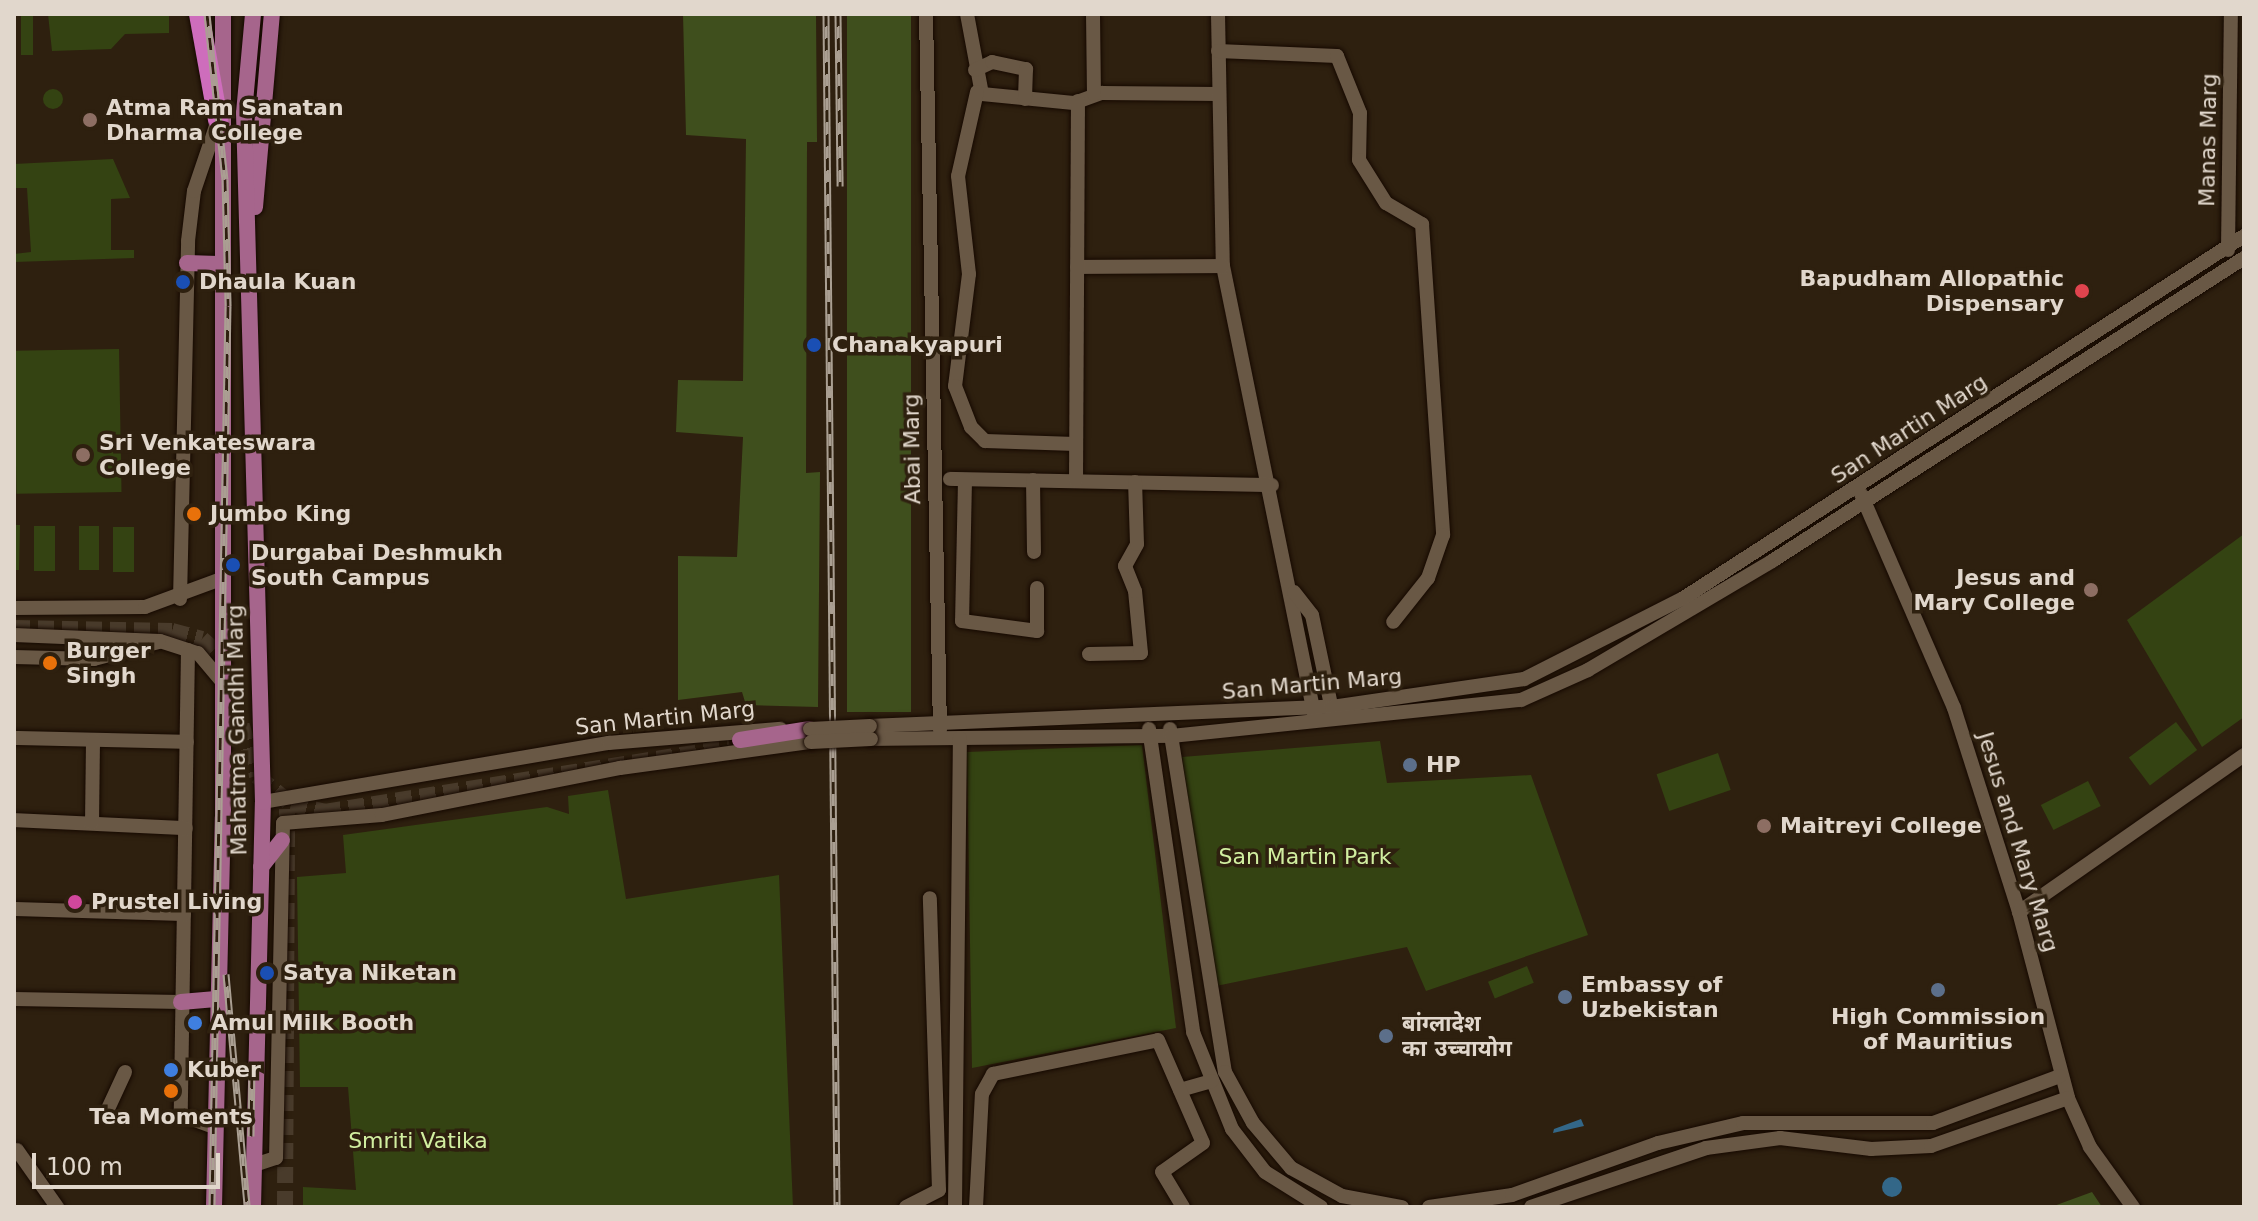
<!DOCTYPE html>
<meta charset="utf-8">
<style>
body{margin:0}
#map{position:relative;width:2258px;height:1221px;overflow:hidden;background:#2e200f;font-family:"DejaVu Sans","Noto Sans Devanagari",sans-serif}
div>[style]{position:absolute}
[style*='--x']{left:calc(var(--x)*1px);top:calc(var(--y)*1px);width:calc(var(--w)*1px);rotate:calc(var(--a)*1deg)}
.green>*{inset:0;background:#344312;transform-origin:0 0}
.round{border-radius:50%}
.forest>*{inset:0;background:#3f4f1d;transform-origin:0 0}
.water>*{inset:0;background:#336788}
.major-tunnel>*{height:16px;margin-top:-8px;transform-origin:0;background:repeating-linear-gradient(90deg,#493b2b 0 16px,transparent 0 24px)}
.roads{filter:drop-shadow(0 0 2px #160900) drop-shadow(0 0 2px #160900)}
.minor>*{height:14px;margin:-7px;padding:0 7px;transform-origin:7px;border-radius:7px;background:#695845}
.major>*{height:16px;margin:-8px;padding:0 8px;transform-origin:8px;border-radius:8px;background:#a6658c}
.highway>*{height:20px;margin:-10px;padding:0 10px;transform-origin:10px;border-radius:10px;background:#ce6dbc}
.rail>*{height:7px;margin-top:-3.5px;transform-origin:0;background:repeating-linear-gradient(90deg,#2e200f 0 12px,#aa9f92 0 24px);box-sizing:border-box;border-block:2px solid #aa9f92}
.bridges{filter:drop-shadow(0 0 2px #160900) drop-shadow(0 0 2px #160900)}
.minor-bridge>*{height:14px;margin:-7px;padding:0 7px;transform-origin:7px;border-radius:7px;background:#695845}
.dots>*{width:22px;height:22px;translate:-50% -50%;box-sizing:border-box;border:4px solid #2e200f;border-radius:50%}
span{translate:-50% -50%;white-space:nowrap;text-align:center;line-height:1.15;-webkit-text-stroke:7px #2e200f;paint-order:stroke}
.poi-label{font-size:22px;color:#e1d7cc;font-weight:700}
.left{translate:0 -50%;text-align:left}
.right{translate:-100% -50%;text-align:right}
.street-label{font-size:22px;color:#e1d7cc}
.park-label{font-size:22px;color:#d1eea0}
.frame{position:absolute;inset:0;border:16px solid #e1d7cc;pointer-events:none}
.scale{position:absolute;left:32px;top:1153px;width:188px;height:36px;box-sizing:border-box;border:4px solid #e1d7cc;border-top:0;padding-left:10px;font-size:24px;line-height:28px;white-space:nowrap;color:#e1d7cc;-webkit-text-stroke:6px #2e200f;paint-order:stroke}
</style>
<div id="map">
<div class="green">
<div style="left:21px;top:14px;width:12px;height:41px"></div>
<div style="clip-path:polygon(48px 14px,169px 14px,169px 33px,125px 34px,111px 49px,52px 51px)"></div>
<div class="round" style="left:43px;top:89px;width:20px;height:20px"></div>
<div style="clip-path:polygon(113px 159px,130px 198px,111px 199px,111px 250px,134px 250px,134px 258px,14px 262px,14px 254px,31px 252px,27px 188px,14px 188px,14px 164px)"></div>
<div style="left:119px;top:349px;width:143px;height:105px;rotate:89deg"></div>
<div style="clip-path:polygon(14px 525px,20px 525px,19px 570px,14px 570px)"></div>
<div style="left:34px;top:526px;width:21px;height:45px"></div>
<div style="left:79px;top:526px;width:20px;height:44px"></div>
<div style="left:113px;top:527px;width:21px;height:45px"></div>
<div style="clip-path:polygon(2244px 534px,2244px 717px,2202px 747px,2127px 620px)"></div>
<div style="left:2176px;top:722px;width:35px;height:59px;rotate:53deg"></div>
<div style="clip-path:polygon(1380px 741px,1387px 783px,1531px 775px,1588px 935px,1426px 991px,1407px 947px,1216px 986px,1182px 757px)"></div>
<div style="clip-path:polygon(1142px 745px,1176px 1028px,972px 1068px,967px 752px)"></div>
<div style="left:1718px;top:753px;width:39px;height:65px;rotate:71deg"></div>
<div style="left:2088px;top:781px;width:28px;height:53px;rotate:63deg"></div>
<div style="clip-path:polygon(608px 790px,626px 899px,779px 875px,793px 1207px,303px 1207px,303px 1187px,356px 1190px,348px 1087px,300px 1087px,297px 877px,346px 873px,343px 835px,547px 807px,569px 814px,568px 796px)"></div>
<div style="left:1527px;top:966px;width:18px;height:42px;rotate:68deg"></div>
</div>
<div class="forest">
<div style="clip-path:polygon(683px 14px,816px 14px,817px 142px,807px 142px,806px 473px,820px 472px,818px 707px,746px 705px,742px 692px,678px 700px,678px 556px,737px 557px,743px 437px,676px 432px,678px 380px,743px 381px,746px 139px,686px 135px)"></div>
<div style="left:847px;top:14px;width:64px;height:698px"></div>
<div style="clip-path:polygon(2092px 1192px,2102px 1207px,2050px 1207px,2051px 1207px)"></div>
</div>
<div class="water">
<div style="clip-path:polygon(1581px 1119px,1584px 1126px,1553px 1133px,1554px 1129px)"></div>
<div class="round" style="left:1882px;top:1177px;width:20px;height:20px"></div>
</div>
<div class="major-tunnel">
<div style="--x:14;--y:628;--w:158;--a:1.1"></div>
<div style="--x:172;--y:631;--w:31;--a:15"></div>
<div style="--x:202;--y:639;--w:25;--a:42"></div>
<div style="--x:221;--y:656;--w:125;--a:73.3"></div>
<div style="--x:257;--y:776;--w:44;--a:39.5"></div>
<div style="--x:291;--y:804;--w:35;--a:13"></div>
<div style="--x:325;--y:812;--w:410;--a:-9.1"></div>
<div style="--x:285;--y:1207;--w:398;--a:-89.7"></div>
</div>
<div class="roads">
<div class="minor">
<div style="--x:926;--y:14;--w:716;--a:88.88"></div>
<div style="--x:967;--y:14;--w:81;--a:79.4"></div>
<div style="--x:982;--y:94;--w:92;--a:5.6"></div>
<div style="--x:1074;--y:103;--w:30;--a:-20"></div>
<div style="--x:1102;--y:93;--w:116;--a:0.5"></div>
<div style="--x:1093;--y:14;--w:80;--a:89.3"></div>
<div style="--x:1218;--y:14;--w:252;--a:88.9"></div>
<div style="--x:1223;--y:266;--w:458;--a:78.5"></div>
<div style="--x:1218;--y:51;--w:119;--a:2.4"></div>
<div style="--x:1337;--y:56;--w:61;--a:68"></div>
<div style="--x:1360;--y:113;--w:47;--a:91.2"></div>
<div style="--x:1359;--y:160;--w:51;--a:57.9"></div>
<div style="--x:1386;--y:203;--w:42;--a:30.3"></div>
<div style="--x:1422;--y:224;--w:312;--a:86.1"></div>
<div style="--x:1443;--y:535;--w:46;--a:109.2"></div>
<div style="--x:1428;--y:578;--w:56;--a:128.5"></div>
<div style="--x:975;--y:70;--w:19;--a:-25"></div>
<div style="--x:992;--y:62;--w:35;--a:12"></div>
<div style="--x:1026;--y:69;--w:30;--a:92"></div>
<div style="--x:977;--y:92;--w:86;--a:102.7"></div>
<div style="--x:958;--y:176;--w:99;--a:83.6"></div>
<div style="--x:969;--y:274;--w:113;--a:97.1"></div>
<div style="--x:955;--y:386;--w:44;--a:68.7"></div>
<div style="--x:971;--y:427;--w:20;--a:45"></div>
<div style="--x:985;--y:441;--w:91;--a:1.9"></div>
<div style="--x:2228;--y:250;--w:236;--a:-89.3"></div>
<div style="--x:1077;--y:267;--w:146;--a:-0.4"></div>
<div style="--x:950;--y:479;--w:322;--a:1.1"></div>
<div style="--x:965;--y:480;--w:141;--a:91.2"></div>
<div style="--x:962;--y:621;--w:76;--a:7.6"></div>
<div style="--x:1037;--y:631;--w:43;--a:-90"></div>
<div style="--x:1033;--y:480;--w:72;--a:89.2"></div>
<div style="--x:1076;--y:481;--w:380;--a:-89.7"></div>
<div style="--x:1861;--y:494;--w:233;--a:66.5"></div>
<div style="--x:1954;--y:708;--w:214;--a:72.3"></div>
<div style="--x:2019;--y:912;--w:192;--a:75.2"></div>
<div style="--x:2068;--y:1098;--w:54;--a:65.8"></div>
<div style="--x:2090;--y:1147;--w:74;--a:54.4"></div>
<div style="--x:1294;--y:592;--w:29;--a:52"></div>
<div style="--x:1312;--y:615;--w:102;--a:78.1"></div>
<div style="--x:180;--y:599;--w:358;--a:-88.7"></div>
<div style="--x:188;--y:241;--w:50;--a:-83.2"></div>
<div style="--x:194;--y:191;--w:75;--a:-71.3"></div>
<div style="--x:14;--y:608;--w:131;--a:-0.4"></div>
<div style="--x:145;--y:607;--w:81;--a:-20.2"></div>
<div style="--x:14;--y:635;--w:146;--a:2.4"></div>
<div style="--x:160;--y:641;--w:40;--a:18"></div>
<div style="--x:198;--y:653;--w:34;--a:50"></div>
<div style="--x:188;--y:650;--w:465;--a:90.9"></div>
<div style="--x:181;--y:1115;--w:37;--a:20"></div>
<div style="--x:1089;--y:654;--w:52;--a:-1.1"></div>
<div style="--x:1141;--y:653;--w:62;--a:-95.5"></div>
<div style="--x:1135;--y:591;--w:27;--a:-112"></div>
<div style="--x:1125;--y:566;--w:25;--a:-61"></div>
<div style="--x:1137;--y:544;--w:62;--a:-91.8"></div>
<div style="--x:14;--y:657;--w:80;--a:1.4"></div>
<div style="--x:94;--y:659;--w:67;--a:-14.7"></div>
<div style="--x:870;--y:726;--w:462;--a:-2.4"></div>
<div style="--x:1332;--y:707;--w:194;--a:-8.3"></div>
<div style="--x:1524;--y:679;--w:177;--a:-26.9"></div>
<div style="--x:1682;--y:599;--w:669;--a:-32.86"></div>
<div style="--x:1149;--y:729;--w:306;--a:81.7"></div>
<div style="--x:1193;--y:1032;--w:105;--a:68.1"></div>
<div style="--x:1232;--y:1129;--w:54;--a:52.5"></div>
<div style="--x:1265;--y:1172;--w:66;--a:32"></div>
<div style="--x:1170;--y:729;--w:347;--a:80.9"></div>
<div style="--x:1225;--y:1072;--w:58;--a:61.2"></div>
<div style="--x:1253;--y:1123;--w:59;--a:49.8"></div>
<div style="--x:1291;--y:1168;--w:58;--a:28.8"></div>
<div style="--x:1342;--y:1196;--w:61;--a:10.4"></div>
<div style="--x:14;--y:738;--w:173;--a:1.3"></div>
<div style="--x:871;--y:739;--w:300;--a:-0.6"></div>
<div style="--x:1171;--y:736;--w:352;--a:-5.9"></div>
<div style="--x:1521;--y:700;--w:73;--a:-24.1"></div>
<div style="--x:1588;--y:670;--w:214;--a:-30.6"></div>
<div style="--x:1772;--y:561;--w:561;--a:-32.7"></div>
<div style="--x:263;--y:802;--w:351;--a:-9.7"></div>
<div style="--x:609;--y:743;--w:172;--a:-4.7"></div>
<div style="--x:14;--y:820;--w:172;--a:2.7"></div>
<div style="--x:92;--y:823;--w:83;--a:-89.3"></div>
<div style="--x:14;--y:909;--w:170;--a:1.7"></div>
<div style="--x:2019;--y:912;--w:274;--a:-34.9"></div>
<div style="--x:14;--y:999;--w:167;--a:1"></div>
<div style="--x:1180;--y:1090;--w:33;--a:-16"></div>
<div style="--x:107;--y:1111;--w:43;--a:-65.2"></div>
<div style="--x:17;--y:1150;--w:70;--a:54.9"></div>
<div style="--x:254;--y:1165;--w:23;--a:-18"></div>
<div style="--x:276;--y:1158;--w:335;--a:-88.8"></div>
<div style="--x:283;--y:823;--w:99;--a:-4.6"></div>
<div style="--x:382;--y:815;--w:243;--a:-11.2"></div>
<div style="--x:620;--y:768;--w:193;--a:-7.8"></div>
<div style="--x:906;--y:1207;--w:37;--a:-27"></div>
<div style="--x:939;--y:1190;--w:292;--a:-91.8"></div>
<div style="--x:955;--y:1207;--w:469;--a:-89.4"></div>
<div style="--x:976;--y:1207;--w:113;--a:-87"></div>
<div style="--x:982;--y:1094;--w:23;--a:-61"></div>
<div style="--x:993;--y:1074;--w:168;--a:-11.6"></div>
<div style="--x:1158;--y:1040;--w:112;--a:66.4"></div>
<div style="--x:1203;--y:1143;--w:50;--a:144.7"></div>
<div style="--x:1162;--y:1172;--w:41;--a:59"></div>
<div style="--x:1429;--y:1207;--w:84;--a:-8.2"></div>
<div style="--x:1512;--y:1195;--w:155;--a:-19.6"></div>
<div style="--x:1658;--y:1143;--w:87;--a:-13.2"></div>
<div style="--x:1743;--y:1123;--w:190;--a:0"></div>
<div style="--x:1933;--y:1123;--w:135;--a:-20.3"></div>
<div style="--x:1531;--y:1207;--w:185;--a:-18.6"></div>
<div style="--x:1706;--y:1148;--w:75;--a:-7.7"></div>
<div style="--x:1780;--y:1138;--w:92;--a:6.9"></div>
<div style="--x:1871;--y:1149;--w:60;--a:-2.9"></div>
<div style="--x:1931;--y:1146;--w:145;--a:-19.3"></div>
</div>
<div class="major">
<div style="--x:255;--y:207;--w:194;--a:-85"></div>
<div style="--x:187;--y:263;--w:31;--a:2"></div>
<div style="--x:740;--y:740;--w:71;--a:-8.9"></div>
<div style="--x:261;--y:867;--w:34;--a:-52"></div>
<div style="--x:181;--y:1002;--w:38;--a:-5"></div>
<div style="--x:214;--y:1207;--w:390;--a:-88.7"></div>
<div style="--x:223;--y:817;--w:803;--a:-90"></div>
<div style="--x:253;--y:1207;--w:405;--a:-88.6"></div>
<div style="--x:263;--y:802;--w:689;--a:-91.58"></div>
<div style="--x:244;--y:113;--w:99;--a:-84.8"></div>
</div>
<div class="highway">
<div style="--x:199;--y:14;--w:108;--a:79.8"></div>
</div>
</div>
<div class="rail">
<div style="--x:207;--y:14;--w:166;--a:83.8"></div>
<div style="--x:225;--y:179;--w:127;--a:88.6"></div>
<div style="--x:228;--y:306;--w:901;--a:91.02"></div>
<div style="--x:826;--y:14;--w:1193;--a:89.47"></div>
<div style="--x:838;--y:14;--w:172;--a:89.3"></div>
<div style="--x:226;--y:974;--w:234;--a:84.8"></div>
<div style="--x:251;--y:1136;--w:68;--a:-89.2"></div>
</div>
<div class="bridges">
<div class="minor-bridge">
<div style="--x:810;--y:729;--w:60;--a:-2.9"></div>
<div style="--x:811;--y:742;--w:60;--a:-2.9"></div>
</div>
</div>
<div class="dots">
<div style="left:90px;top:120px;background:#8d6e63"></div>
<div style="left:183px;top:282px;background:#1a4fb4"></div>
<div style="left:2082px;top:291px;background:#e0444e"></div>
<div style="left:814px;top:345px;background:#1a4fb4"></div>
<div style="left:83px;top:455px;background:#8d6e63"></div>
<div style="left:194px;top:514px;background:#e8710a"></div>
<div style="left:233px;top:565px;background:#1a4fb4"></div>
<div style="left:2091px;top:590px;background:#8d6e63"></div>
<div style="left:50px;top:663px;background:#e8710a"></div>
<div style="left:1410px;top:765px;background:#5c6f8a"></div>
<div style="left:1764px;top:826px;background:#8d6e63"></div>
<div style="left:75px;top:902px;background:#d1479c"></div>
<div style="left:267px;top:973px;background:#1a4fb4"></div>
<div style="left:1938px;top:990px;background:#5c6f8a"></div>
<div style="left:1565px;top:997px;background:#5c6f8a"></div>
<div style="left:195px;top:1023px;background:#3f7fe0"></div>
<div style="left:1386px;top:1036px;background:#5c6f8a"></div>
<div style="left:171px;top:1070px;background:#3f7fe0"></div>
<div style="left:171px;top:1091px;background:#e8710a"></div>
</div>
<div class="poi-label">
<span class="left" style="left:106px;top:120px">Atma Ram Sanatan<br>Dharma College</span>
<span class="right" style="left:2064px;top:291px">Bapudham Allopathic<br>Dispensary</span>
<span class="left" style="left:199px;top:282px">Dhaula Kuan</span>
<span class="left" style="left:832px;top:345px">Chanakyapuri</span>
<span class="left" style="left:99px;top:455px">Sri Venkateswara<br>College</span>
<span class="left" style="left:210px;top:514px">Jumbo King</span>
<span class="left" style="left:251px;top:565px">Durgabai Deshmukh<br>South Campus</span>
<span class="right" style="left:2075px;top:590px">Jesus and<br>Mary College</span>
<span class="left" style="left:66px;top:663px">Burger<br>Singh</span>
<span class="left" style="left:1426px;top:765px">HP</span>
<span class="left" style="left:1780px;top:826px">Maitreyi College</span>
<span class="left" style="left:91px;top:902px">Prustel Living</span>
<span class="left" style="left:283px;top:973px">Satya Niketan</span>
<span class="left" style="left:1581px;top:997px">Embassy of<br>Uzbekistan</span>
<span style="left:1938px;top:1029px">High Commission<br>of Mauritius</span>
<span class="left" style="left:211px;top:1023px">Amul Milk Booth</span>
<span class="left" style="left:1402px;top:1036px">बांग्लादेश<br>का उच्चायोग</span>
<span class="left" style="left:187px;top:1070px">Kuber</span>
<span style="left:171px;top:1117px">Tea Moments</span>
</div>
<div class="street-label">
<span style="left:2208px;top:140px;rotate:-89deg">Manas Marg</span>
<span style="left:1909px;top:429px;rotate:-33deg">San Martin Marg</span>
<span style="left:912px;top:449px;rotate:-91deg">Abai Marg</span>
<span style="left:1312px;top:684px;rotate:-5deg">San Martin Marg</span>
<span style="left:665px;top:718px;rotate:-6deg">San Martin Marg</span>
<span style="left:237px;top:730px;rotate:-91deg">Mahatma Gandhi Marg</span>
<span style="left:2018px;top:842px;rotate:73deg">Jesus and Mary Marg</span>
</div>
<div class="park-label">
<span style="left:1305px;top:857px">San Martin Park</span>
<span style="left:418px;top:1141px">Smriti Vatika</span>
</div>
<div class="frame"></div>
<div class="scale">100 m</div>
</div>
